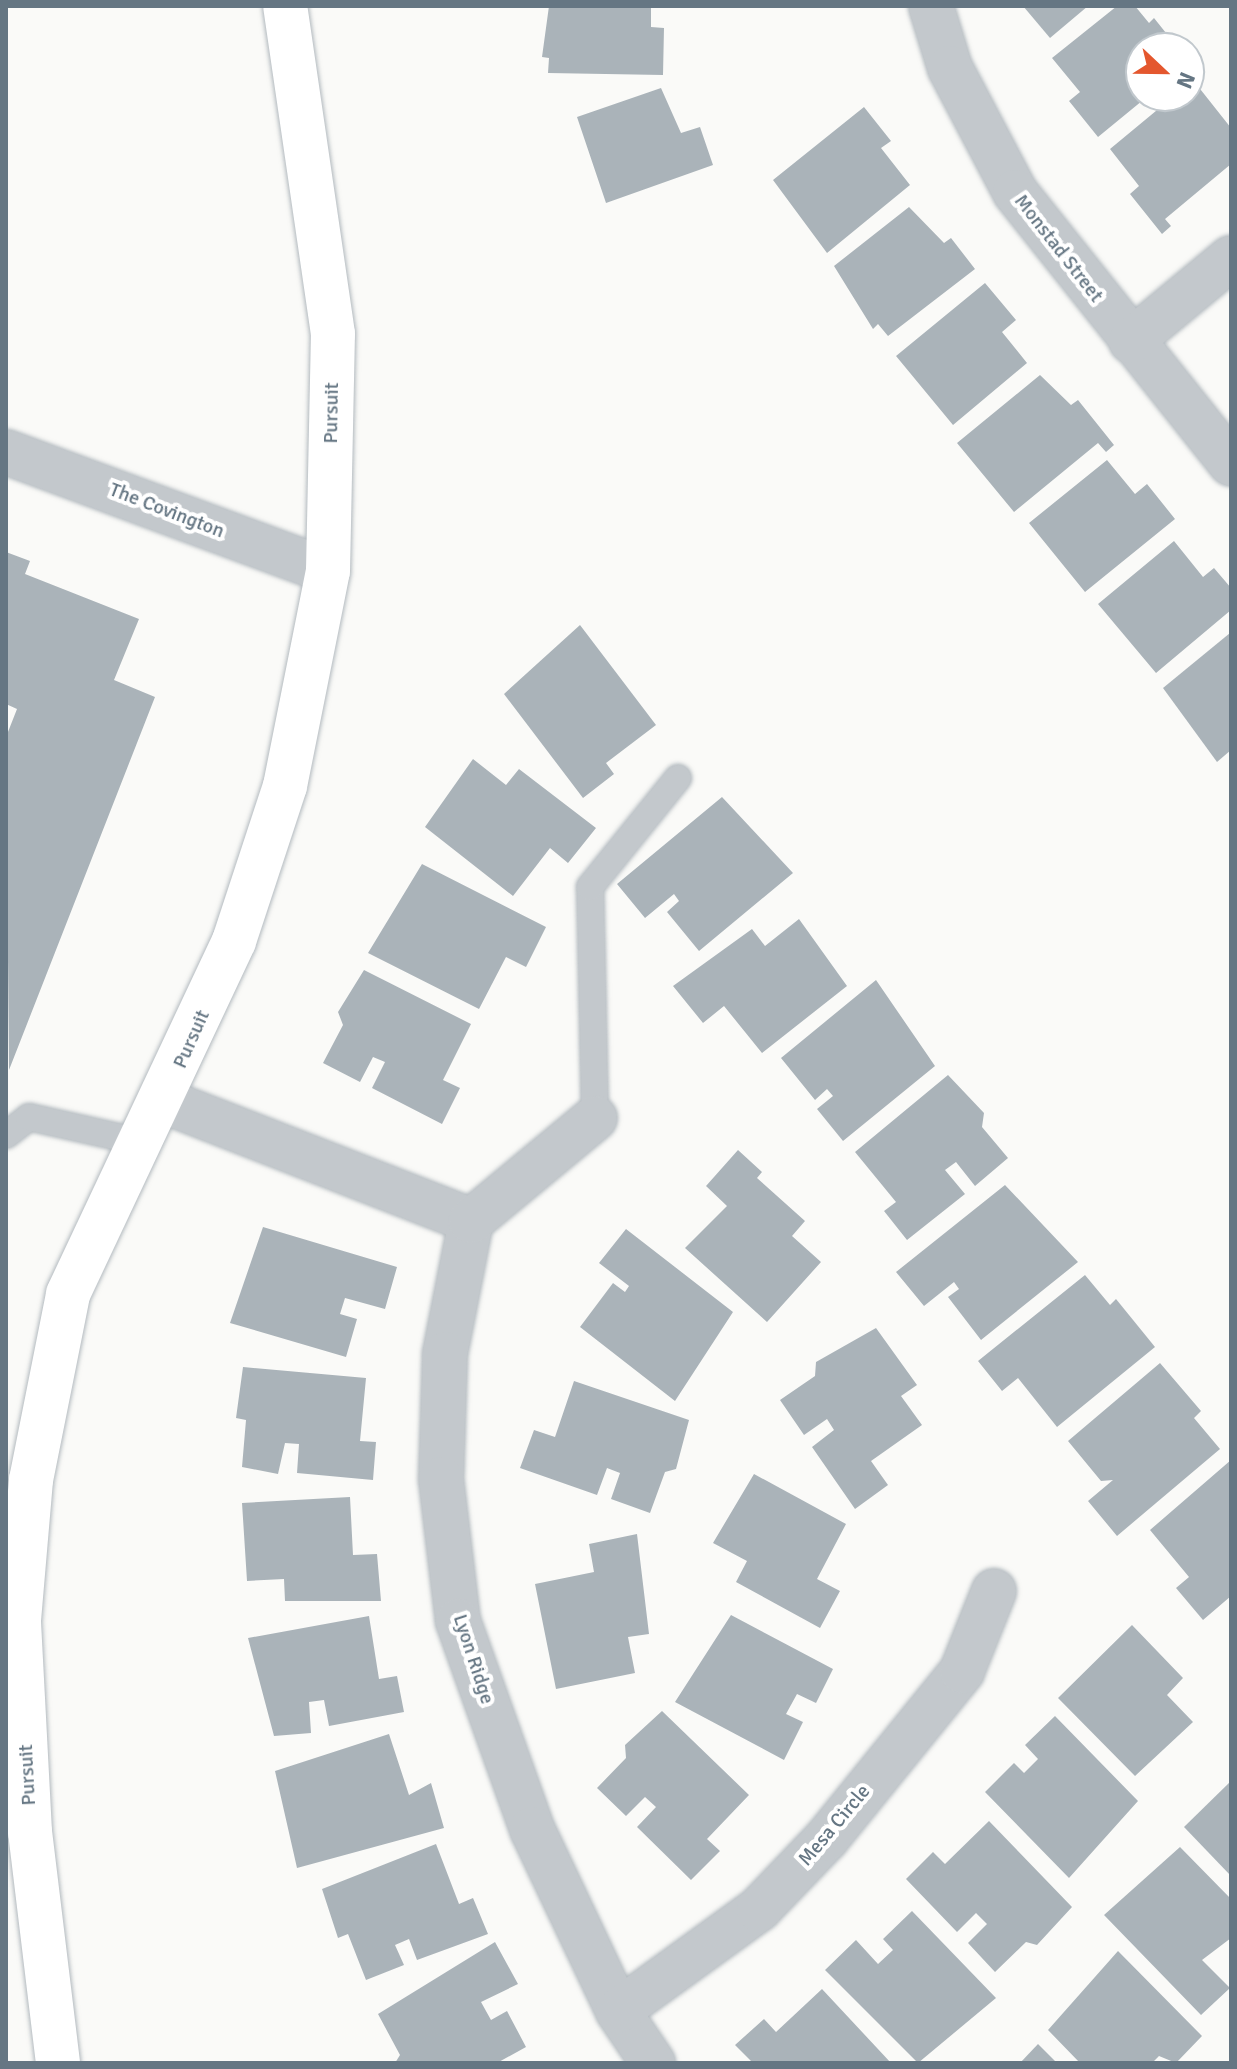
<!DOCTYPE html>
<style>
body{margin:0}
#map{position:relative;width:1237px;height:2069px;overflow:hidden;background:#fafaf8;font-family:Signika,sans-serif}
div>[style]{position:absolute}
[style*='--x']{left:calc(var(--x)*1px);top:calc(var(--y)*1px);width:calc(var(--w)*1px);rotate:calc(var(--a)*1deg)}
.building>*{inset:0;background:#aab3b9}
.roads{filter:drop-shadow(0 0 2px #b3babf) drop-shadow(0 0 2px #b3babf)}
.lane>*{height:26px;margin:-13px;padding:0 13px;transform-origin:13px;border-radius:13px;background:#c3c8cc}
.street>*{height:44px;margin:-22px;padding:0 22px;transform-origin:22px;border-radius:22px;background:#c3c8cc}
.secondary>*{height:44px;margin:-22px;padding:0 22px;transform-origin:22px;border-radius:22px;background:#fff}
span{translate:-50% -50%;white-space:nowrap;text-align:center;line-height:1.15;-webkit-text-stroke:8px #fff;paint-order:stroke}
.street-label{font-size:20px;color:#657683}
.frame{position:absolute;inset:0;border:8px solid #657683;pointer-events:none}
.north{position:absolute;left:1125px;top:32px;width:80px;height:80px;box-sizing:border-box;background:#fff;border:2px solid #c1c8cd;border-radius:50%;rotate:112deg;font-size:22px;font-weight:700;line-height:32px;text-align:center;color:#657683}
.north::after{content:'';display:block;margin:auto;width:28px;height:36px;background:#e4572e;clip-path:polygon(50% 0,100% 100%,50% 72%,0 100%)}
</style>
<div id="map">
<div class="building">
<div style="clip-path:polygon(549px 6px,651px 6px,651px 27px,664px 28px,663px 75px,548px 73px,549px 58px,542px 57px)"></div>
<div style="clip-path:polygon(1023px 6px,1088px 6px,1050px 38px)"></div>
<div style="clip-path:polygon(1117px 6px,1135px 6px,1149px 23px,1154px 18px,1178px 48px,1141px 48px,1141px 96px,1148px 96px,1098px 137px,1069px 101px,1080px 92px,1052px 58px)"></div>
<div style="clip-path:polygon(1193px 80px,1231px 128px,1231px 164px,1165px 219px,1171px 226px,1162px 234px,1130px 194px,1139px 186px,1110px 149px,1174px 96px,1189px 96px)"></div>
<div style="clip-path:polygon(661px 88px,681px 133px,700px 127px,713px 165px,606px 203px,577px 117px)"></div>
<div style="clip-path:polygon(864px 107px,891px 141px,881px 148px,910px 185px,827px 253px,773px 180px)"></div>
<div style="clip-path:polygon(909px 207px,944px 243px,951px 238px,975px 269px,888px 336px,878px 324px,873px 329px,834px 266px)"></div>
<div style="clip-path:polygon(985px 283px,1016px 320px,1002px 332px,1027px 363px,953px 425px,896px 356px)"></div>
<div style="clip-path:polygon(1040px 375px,1071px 405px,1078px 400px,1114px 445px,1106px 452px,1098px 443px,1014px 512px,957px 443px)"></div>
<div style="clip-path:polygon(1107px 460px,1135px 494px,1147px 484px,1175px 519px,1085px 592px,1029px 523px)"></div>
<div style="clip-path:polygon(1174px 541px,1203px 577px,1214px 568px,1231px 588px,1231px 610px,1156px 673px,1098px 604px)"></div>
<div style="clip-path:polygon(6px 552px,30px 561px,25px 574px,139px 619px,114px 680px,155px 697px,9px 1070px,6px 737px,17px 709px,6px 704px)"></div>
<div style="clip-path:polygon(580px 625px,656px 725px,606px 763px,614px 774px,583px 798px,504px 694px)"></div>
<div style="clip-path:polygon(1230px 633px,1231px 750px,1217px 762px,1163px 688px)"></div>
<div style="clip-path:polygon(473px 759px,506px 785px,519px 769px,596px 828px,568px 863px,550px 848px,513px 896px,425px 827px)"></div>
<div style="clip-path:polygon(722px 797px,793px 873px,699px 951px,667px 912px,679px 901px,674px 894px,645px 918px,617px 884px)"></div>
<div style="clip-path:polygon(422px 864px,546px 927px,526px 967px,506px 957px,479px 1009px,368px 953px)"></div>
<div style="clip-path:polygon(799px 919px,847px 986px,762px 1053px,724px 1006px,703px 1023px,673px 986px,752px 929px,765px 946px)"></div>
<div style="clip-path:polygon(364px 970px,471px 1024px,443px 1080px,460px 1088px,442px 1124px,372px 1088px,385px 1062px,373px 1057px,360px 1082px,323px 1063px,343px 1025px,338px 1012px)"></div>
<div style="clip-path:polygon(876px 980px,935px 1066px,843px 1141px,817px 1109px,833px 1096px,827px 1089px,815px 1100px,781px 1058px)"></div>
<div style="clip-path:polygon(948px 1075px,984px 1113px,982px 1127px,1008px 1158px,975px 1186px,956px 1162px,945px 1170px,965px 1194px,907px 1240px,884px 1211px,896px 1202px,855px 1152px)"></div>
<div style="clip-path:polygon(738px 1150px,762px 1172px,757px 1178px,805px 1221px,792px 1236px,821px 1262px,767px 1322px,685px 1248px,727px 1206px,706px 1186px)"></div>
<div style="clip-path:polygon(1005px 1185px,1078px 1262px,981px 1340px,948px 1297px,959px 1289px,954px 1282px,924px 1306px,896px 1272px)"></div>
<div style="clip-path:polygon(263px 1227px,397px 1267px,385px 1309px,345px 1298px,340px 1314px,357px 1319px,346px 1357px,230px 1323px)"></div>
<div style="clip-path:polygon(626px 1229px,733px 1312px,675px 1401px,580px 1327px,613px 1283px,625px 1292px,629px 1286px,599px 1263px)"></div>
<div style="clip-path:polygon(1085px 1275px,1110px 1305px,1116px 1299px,1155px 1347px,1057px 1427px,1018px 1378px,1002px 1391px,978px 1361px)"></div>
<div style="clip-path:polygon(876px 1328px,917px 1385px,901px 1396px,922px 1425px,871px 1461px,888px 1485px,855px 1509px,812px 1447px,834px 1430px,827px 1419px,804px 1435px,780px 1400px,815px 1376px,816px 1362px)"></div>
<div style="clip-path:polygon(1160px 1363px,1201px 1411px,1194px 1418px,1220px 1449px,1117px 1536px,1088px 1501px,1113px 1480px,1101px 1481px,1068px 1441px)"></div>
<div style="clip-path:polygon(243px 1367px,366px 1378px,360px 1441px,376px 1442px,373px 1480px,297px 1473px,299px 1444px,285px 1443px,278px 1474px,242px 1467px,246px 1420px,236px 1418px)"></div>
<div style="clip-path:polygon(574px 1381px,689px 1420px,676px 1469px,665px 1472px,650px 1513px,611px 1499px,620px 1473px,607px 1468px,597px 1495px,520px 1468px,534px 1430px,555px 1437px)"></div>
<div style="clip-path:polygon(1231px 1460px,1231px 1596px,1203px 1620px,1176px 1588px,1189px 1577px,1150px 1530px)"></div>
<div style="clip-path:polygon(754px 1474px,846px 1524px,817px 1579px,840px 1591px,820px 1628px,736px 1582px,747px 1561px,713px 1543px)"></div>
<div style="clip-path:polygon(350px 1497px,353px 1555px,377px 1554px,381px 1601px,285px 1601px,284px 1579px,247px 1581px,242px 1503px)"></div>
<div style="clip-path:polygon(637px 1534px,649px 1634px,628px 1637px,635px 1673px,556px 1689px,535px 1584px,594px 1572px,589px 1544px)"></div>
<div style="clip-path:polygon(731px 1615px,833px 1669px,816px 1703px,797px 1694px,786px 1714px,803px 1722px,784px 1760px,675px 1702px)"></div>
<div style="clip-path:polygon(369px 1616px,379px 1679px,397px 1676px,404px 1712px,329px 1726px,324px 1700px,309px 1702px,311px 1733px,274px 1736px,248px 1638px)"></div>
<div style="clip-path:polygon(1132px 1625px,1183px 1678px,1167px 1695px,1193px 1722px,1135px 1776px,1058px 1698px)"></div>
<div style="clip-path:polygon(662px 1711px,749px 1795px,707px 1839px,720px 1851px,691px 1880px,637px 1827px,656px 1807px,645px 1797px,626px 1816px,597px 1788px,626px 1758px,625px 1745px)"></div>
<div style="clip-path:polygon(1055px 1716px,1138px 1801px,1069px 1878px,985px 1792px,1014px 1763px,1024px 1773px,1038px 1759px,1025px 1745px)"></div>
<div style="clip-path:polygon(389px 1734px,409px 1795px,431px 1783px,444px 1828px,297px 1868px,275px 1771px)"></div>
<div style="clip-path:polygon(1231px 1781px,1231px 1876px,1184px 1827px)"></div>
<div style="clip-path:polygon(989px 1821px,1072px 1907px,1037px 1945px,1026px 1942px,995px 1972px,968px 1943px,987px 1924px,976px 1913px,957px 1932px,906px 1879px,933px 1852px,945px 1864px)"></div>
<div style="clip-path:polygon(436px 1844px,459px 1904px,473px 1898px,488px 1934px,417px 1960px,409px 1939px,395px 1945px,404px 1965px,366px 1980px,348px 1934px,338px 1938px,322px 1889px)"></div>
<div style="clip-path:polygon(1180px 1847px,1231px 1899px,1231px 1938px,1202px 1960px,1230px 1988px,1201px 2015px,1104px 1915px)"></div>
<div style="clip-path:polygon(912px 1911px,996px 1998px,918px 2063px,825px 1970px,856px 1940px,878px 1964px,893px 1950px,883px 1939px)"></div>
<div style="clip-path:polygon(495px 1942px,518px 1984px,481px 2002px,491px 2020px,507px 2011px,526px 2047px,497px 2063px,395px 2063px,400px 2055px,378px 2014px)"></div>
<div style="clip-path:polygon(1118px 1951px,1202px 2036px,1176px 2063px,1159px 2056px,1152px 2063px,1080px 2063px,1048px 2030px)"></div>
<div style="clip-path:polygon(822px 1989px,891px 2063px,753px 2063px,735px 2045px,764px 2019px,776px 2032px)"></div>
<div style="clip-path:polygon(1038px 2044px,1057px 2063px,1020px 2063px)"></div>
</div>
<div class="roads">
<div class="lane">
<div style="--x:595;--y:1118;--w:231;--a:-91.2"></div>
<div style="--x:590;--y:887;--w:140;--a:-51.1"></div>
<div style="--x:6;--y:1135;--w:29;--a:-38"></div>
<div style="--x:29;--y:1117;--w:115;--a:12.6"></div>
</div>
<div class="street">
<div style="--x:931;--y:6;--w:65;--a:73"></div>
<div style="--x:950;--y:68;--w:140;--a:62.3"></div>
<div style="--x:1015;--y:192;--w:347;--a:51.5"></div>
<div style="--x:1131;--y:341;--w:130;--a:-39.7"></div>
<div style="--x:6;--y:452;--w:343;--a:20.3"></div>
<div style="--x:164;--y:1101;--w:330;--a:21.3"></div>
<div style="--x:471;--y:1221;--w:136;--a:101.1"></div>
<div style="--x:445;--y:1354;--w:125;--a:91.8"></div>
<div style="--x:441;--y:1479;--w:143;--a:83.2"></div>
<div style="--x:458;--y:1621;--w:221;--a:70.4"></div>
<div style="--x:532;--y:1829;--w:201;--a:64.7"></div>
<div style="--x:618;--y:2011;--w:63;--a:56.1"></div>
<div style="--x:471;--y:1221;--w:161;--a:-39.7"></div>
<div style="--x:618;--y:2011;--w:174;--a:-35.9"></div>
<div style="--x:759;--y:1909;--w:98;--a:-46.2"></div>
<div style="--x:827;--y:1838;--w:215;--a:-51"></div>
<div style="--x:962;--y:1671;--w:86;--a:-68.2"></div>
</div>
<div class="secondary">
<div style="--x:58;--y:2063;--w:233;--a:-96.9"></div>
<div style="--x:30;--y:1832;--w:212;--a:-93"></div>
<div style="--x:19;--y:1620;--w:141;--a:-85.1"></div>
<div style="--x:31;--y:1480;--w:190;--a:-78.7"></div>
<div style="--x:68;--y:1294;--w:390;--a:-64.8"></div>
<div style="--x:234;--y:941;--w:163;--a:-71.8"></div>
<div style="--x:285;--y:786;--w:219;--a:-78.7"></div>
<div style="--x:328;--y:571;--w:237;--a:-88.8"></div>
<div style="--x:333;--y:334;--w:331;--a:-98.3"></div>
</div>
</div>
<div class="street-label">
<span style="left:1059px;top:248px;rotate:52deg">Monstad Street</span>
<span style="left:331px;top:413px;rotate:-89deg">Pursuit</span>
<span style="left:167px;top:510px;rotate:21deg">The Covington</span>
<span style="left:191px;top:1039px;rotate:-66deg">Pursuit</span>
<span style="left:474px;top:1659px;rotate:72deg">Lyon Ridge</span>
<span style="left:27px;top:1775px;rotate:-93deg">Pursuit</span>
<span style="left:834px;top:1825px;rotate:-50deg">Mesa Circle</span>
</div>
<div class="frame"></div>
<div class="north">N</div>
</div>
